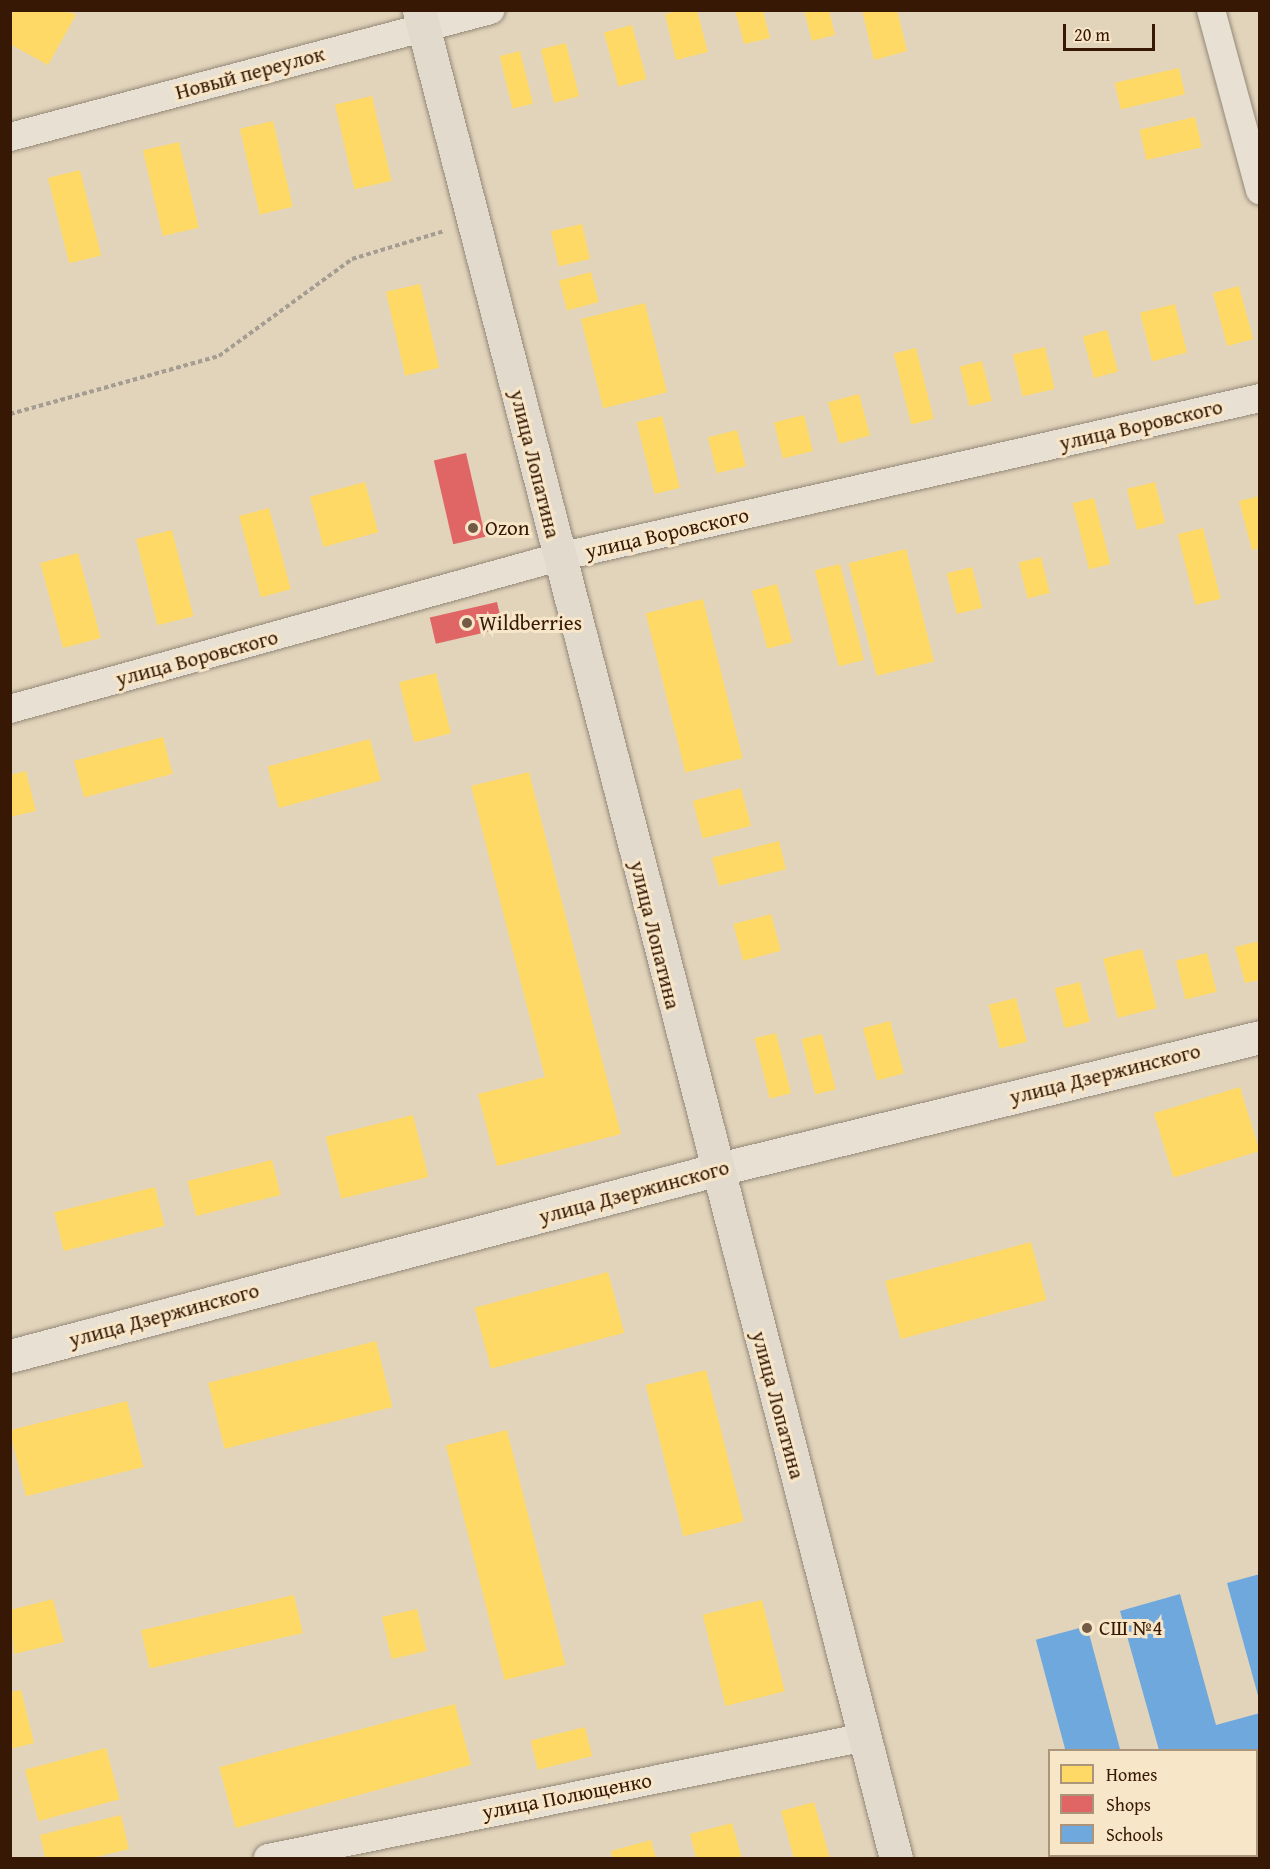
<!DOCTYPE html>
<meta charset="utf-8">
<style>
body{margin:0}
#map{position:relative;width:1270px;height:1869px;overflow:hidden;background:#e2d4bb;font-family:"Gentium Book Plus",serif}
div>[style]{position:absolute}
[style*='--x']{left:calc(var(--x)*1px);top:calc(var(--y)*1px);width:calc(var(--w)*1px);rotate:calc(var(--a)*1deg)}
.homes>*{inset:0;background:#ffd966;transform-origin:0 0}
.shops>*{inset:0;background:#e06666;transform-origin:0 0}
.schools>*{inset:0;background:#6fa8dc;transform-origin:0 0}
.path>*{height:4px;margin-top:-2px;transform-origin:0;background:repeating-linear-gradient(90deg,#a59d91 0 4.5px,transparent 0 7.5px)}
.roads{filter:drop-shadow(0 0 2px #948877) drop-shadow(0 0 2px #948877)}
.minor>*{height:28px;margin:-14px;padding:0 14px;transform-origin:14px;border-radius:14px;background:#e7e0d3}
.tertiary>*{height:33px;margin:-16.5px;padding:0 16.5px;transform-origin:16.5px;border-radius:16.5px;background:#e7e0d3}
.primary>*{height:33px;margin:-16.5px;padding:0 16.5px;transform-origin:16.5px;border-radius:16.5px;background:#e2dacc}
.dots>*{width:16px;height:16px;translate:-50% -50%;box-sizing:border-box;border:3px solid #f7e6c8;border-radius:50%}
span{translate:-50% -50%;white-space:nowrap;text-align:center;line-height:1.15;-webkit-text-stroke:6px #f7e6c8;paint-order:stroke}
.street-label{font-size:21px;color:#371804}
.poi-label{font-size:21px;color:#371804}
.left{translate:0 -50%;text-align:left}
.frame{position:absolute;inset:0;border:12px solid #371804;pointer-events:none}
.legend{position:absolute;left:1048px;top:1749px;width:210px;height:108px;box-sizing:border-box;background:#f7e6c8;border:2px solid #aa947a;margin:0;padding:8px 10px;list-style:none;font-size:18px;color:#371804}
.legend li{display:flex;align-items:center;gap:12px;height:30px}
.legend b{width:30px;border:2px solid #aa947a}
.scale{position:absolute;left:1063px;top:24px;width:92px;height:27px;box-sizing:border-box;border:3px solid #371804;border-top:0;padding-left:8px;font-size:18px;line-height:21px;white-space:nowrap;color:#371804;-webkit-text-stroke:4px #f7e6c8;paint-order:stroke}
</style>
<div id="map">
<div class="homes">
<div style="clip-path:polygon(10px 10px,67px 10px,76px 15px,48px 65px,10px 44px)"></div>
<div style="clip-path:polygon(680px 10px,697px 10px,708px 52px,676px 60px,665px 14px)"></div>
<div style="clip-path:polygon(735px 10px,763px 10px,770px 38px,744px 44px)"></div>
<div style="clip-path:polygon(804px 10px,829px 10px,835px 35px,812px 41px)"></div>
<div style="clip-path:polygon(862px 10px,897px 10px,907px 51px,874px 60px)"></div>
<div style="left:632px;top:25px;width:56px;height:29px;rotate:75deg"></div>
<div style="left:566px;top:43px;width:55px;height:26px;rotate:76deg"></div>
<div style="left:520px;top:51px;width:54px;height:21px;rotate:76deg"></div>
<div style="left:1179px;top:68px;width:27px;height:66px;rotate:77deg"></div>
<div style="left:372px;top:96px;width:87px;height:38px;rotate:77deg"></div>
<div style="left:1195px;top:117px;width:31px;height:57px;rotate:77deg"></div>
<div style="left:273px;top:121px;width:88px;height:34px;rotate:77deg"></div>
<div style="left:179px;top:142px;width:88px;height:37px;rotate:77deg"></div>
<div style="left:80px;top:170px;width:88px;height:33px;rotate:76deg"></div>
<div style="left:582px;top:224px;width:36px;height:32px;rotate:77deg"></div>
<div style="left:591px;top:272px;width:31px;height:33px;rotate:75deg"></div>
<div style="left:420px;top:284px;width:86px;height:35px;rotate:77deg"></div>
<div style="left:1239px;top:286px;width:55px;height:27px;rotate:75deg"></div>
<div style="left:645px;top:303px;width:92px;height:66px;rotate:76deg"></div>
<div style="left:1175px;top:304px;width:50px;height:36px;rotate:76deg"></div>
<div style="left:1107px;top:330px;width:43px;height:25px;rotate:75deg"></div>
<div style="left:1045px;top:347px;width:43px;height:33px;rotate:77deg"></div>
<div style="left:916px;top:348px;width:73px;height:23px;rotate:76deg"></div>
<div style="left:982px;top:361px;width:41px;height:23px;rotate:76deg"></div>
<div style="left:859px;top:394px;width:43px;height:32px;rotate:75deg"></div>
<div style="left:804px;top:415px;width:37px;height:31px;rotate:76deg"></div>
<div style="left:662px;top:416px;width:74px;height:26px;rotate:76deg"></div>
<div style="left:737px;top:430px;width:37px;height:30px;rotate:76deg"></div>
<div style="left:365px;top:482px;width:52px;height:57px;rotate:75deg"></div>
<div style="left:1155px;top:482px;width:42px;height:29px;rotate:76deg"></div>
<div style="clip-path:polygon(1260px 496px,1260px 548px,1252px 550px,1239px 501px)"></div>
<div style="left:1094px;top:498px;width:68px;height:22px;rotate:76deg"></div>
<div style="left:269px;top:508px;width:84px;height:31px;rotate:75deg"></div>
<div style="left:1203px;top:528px;width:73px;height:26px;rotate:76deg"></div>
<div style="left:172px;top:530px;width:89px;height:37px;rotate:76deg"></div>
<div style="left:906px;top:549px;width:116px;height:59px;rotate:76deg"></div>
<div style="left:78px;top:553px;width:88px;height:39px;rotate:75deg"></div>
<div style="left:1041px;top:557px;width:37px;height:23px;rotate:76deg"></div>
<div style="left:840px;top:564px;width:99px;height:26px;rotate:76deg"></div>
<div style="left:972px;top:567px;width:42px;height:26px;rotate:76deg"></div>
<div style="left:777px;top:584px;width:60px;height:26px;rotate:75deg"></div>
<div style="left:703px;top:599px;width:164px;height:59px;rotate:76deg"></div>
<div style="left:436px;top:673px;width:62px;height:38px;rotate:76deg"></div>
<div style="left:163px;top:737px;width:38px;height:92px;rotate:75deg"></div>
<div style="left:370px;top:739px;width:43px;height:106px;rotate:75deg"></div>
<div style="clip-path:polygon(26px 771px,36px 811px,10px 817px,10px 775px)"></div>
<div style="clip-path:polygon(529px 772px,621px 1134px,497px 1166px,478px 1094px,545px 1077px,471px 786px)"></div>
<div style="left:741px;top:788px;width:39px;height:50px;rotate:75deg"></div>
<div style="left:779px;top:841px;width:29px;height:69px;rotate:76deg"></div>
<div style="left:771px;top:914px;width:38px;height:39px;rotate:75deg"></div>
<div style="clip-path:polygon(1260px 941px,1260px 980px,1245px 983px,1235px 947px)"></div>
<div style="left:1142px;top:949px;width:61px;height:40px;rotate:76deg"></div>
<div style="left:1207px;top:953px;width:40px;height:32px;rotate:76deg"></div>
<div style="left:1080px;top:982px;width:41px;height:26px;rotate:76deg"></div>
<div style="left:1016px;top:998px;width:45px;height:28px;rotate:76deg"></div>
<div style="left:890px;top:1021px;width:54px;height:28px;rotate:75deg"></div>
<div style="left:776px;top:1033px;width:62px;height:22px;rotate:76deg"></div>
<div style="left:822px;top:1034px;width:57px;height:21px;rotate:76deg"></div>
<div style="left:1240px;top:1087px;width:67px;height:90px;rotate:73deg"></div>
<div style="left:413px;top:1115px;width:64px;height:90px;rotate:76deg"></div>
<div style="left:272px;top:1160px;width:36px;height:87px;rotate:76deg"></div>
<div style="left:155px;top:1187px;width:40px;height:104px;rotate:76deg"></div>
<div style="left:1031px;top:1242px;width:60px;height:151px;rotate:75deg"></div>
<div style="left:608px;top:1272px;width:63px;height:138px;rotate:75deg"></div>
<div style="left:376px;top:1341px;width:68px;height:173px;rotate:76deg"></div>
<div style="left:706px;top:1370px;width:156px;height:62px;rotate:76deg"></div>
<div style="left:127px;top:1401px;width:68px;height:121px;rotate:76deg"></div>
<div style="left:507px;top:1430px;width:242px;height:63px;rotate:76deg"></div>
<div style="left:294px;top:1595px;width:39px;height:157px;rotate:77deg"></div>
<div style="clip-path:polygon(53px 1599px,64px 1642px,14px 1654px,10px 1610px)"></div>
<div style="left:762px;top:1600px;width:94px;height:61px;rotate:76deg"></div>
<div style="left:417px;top:1609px;width:43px;height:36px;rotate:77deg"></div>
<div style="clip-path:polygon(21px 1690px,34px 1743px,10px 1749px,10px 1692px)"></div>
<div style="left:455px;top:1704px;width:63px;height:244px;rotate:75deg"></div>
<div style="left:585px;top:1727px;width:30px;height:56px;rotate:76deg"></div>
<div style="left:106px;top:1748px;width:53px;height:84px;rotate:75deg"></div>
<div style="clip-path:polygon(814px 1802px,830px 1858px,794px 1858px,781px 1811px)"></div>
<div style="clip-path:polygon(121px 1815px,129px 1849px,92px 1858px,45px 1858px,40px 1835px)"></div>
<div style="clip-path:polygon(732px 1823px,742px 1858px,696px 1858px,690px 1834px)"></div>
<div style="clip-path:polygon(651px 1840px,656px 1858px,612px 1858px,611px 1851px)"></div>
</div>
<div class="shops">
<div style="left:466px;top:453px;width:86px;height:33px;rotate:77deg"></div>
<div style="left:497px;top:602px;width:27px;height:69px;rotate:77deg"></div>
</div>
<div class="schools">
<div style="clip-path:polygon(1260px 1574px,1260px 1699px,1259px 1699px,1227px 1583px)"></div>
<div style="clip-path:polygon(1180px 1594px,1216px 1725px,1260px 1713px,1260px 1797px,1256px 1798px,1256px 1750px,1159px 1750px,1120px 1611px)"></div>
<div style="left:1087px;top:1626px;width:129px;height:53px;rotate:75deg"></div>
</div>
<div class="path">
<div style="--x:10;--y:414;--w:217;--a:-15.5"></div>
<div style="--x:219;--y:356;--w:165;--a:-36.1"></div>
<div style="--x:352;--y:259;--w:96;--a:-16.9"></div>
</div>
<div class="roads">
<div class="minor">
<div style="--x:1211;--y:10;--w:187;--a:74.8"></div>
<div style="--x:10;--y:137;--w:497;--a:-14.8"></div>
<div style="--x:10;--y:709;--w:570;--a:-15.48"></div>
<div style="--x:559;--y:557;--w:719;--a:-12.78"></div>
<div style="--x:268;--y:1858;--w:610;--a:-11.44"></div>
</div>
<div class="tertiary">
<div style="--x:10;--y:1356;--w:729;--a:-14.78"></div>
<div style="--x:715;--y:1170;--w:561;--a:-13.71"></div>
</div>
<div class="primary">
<div style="--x:419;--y:10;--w:1909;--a:75.53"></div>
</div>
</div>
<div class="dots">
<div style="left:473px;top:528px;background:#735a44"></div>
<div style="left:467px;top:623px;background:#735a44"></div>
<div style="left:1087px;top:1628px;background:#735a44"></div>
</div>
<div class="street-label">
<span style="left:250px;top:73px;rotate:-15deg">Новый переулок</span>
<span style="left:1141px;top:425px;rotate:-13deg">улица Воровского</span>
<span style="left:535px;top:464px;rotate:76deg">улица Лопатина</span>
<span style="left:667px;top:533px;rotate:-13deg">улица Воровского</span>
<span style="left:197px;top:658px;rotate:-15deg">улица Воровского</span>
<span style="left:655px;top:935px;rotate:76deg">улица Лопатина</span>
<span style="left:1105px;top:1074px;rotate:-14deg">улица Дзержинского</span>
<span style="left:634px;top:1192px;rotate:-15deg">улица Дзержинского</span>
<span style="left:164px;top:1315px;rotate:-15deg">улица Дзержинского</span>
<span style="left:778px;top:1405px;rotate:75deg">улица Лопатина</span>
<span style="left:567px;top:1796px;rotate:-11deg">улица Полющенко</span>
</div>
<div class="poi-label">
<span class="left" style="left:485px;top:528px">Ozon</span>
<span class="left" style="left:479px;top:623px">Wildberries</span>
<span class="left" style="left:1099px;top:1628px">СШ №4</span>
</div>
<div class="frame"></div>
<ul class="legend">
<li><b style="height:16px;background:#ffd966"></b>Homes</li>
<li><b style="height:16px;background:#e06666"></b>Shops</li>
<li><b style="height:16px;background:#6fa8dc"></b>Schools</li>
</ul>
<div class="scale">20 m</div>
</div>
